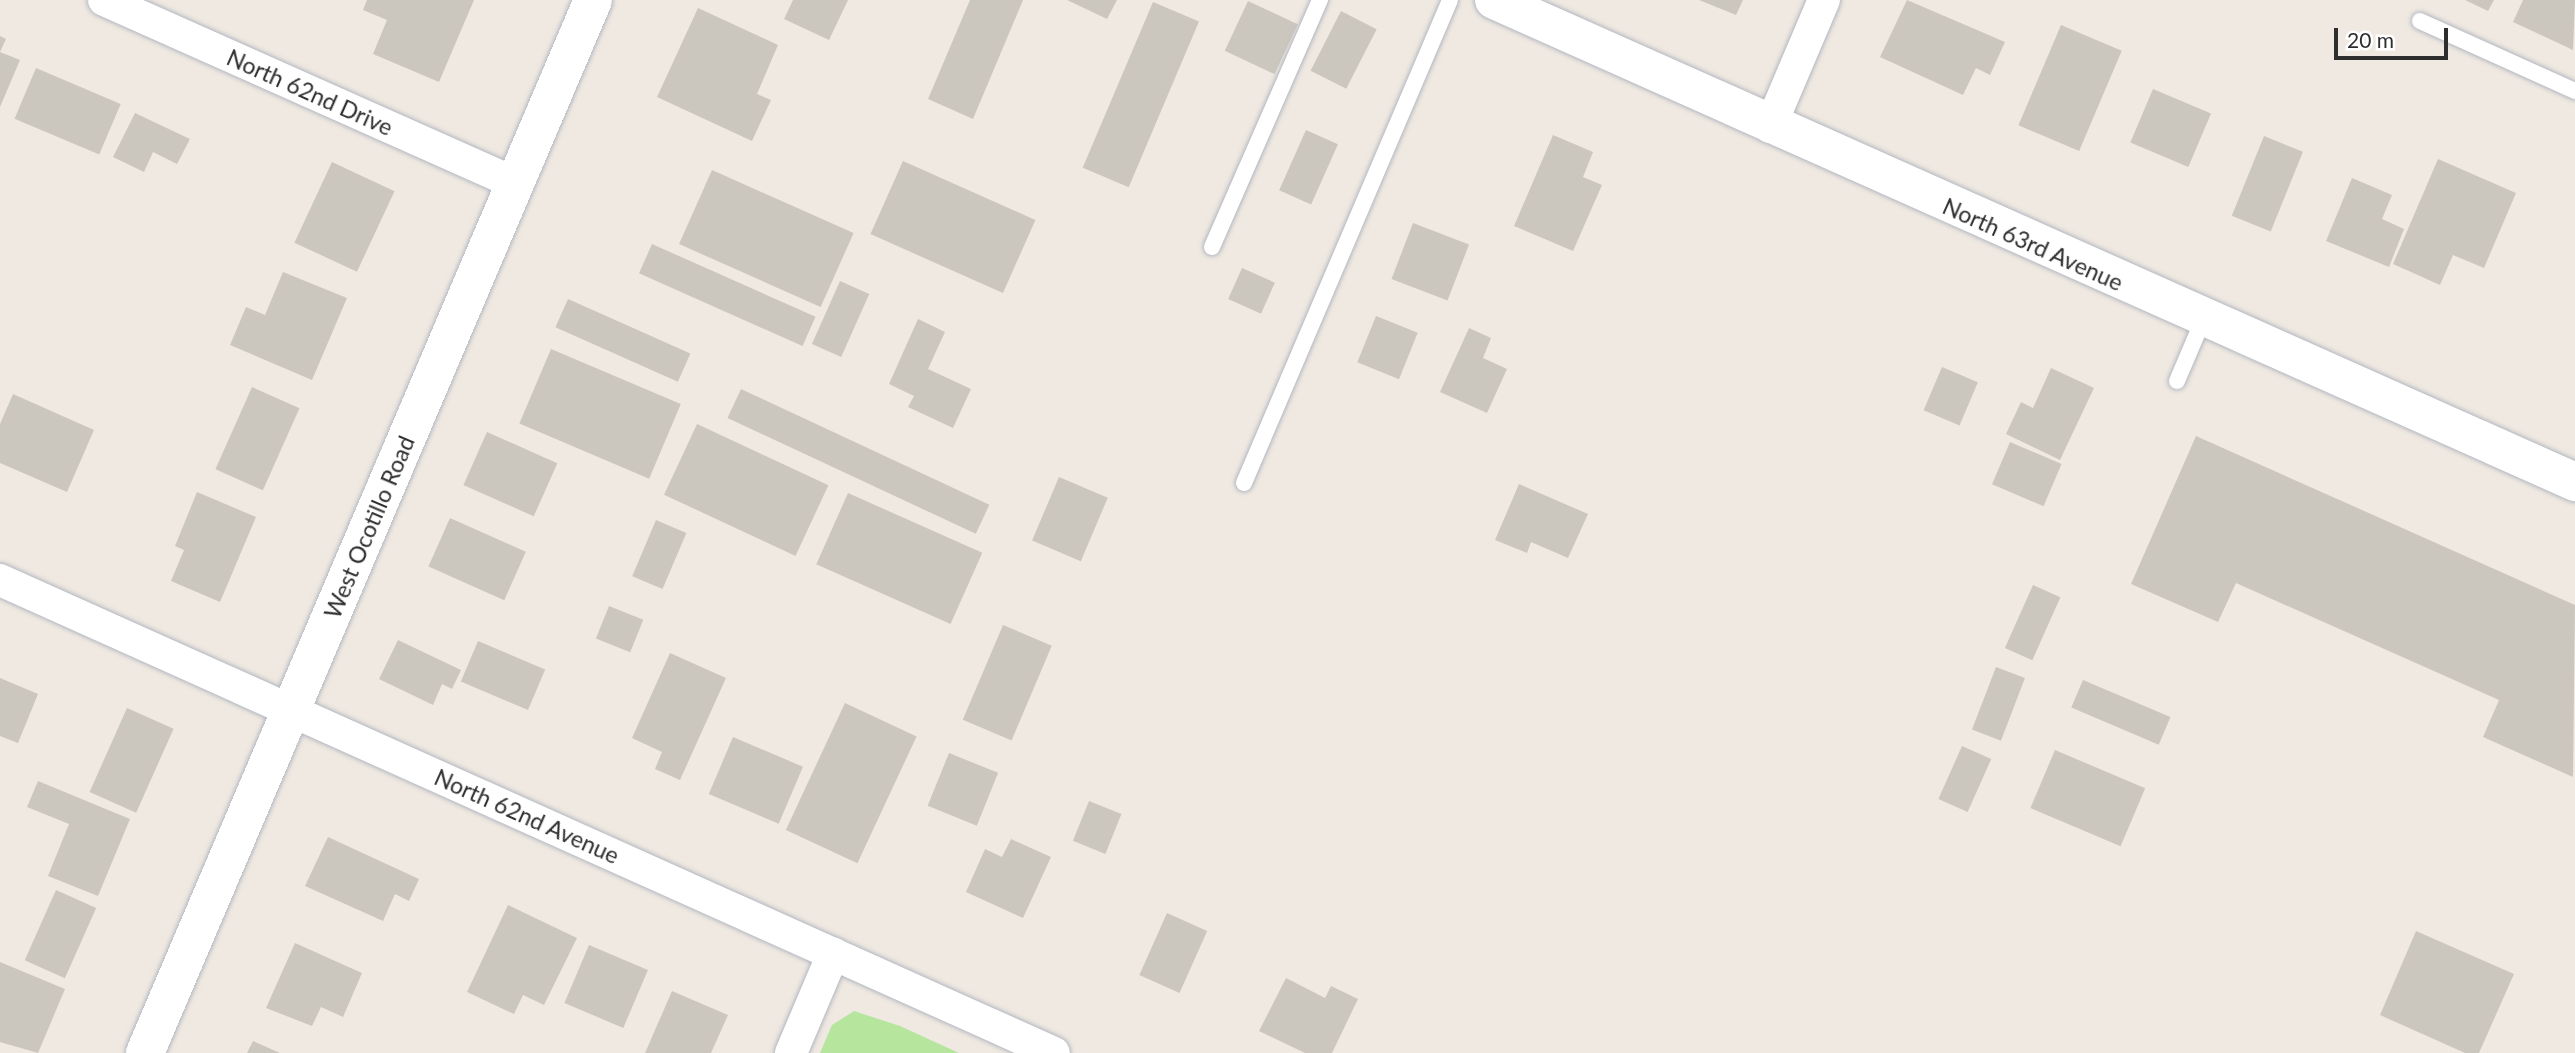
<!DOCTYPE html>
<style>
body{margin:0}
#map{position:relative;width:2575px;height:1053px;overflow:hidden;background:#efe9e1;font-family:Lato,sans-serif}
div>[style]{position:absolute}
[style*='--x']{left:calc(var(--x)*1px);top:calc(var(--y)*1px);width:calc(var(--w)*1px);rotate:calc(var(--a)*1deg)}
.green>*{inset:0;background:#b6e59e}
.building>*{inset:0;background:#cbc7bf;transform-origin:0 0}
.roads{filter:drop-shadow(0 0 2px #b4b7c1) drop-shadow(0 0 2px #b4b7c1)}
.service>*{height:16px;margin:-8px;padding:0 8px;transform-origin:8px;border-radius:8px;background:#fff}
.minor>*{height:32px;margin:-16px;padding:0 16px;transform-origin:16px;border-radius:16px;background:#fff}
.tertiary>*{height:38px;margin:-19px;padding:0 19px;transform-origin:19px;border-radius:19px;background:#fff}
span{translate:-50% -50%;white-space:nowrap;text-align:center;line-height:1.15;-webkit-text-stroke:7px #fff;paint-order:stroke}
.street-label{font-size:23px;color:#2e2e2e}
.scale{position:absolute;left:2334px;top:28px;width:114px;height:32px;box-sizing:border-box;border:4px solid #2e2e2e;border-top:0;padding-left:9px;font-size:21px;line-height:24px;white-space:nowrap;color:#2e2e2e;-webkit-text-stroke:5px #fff;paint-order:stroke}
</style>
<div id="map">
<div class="green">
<div style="clip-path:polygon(854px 1011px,900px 1026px,959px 1053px,820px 1053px,832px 1025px)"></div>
</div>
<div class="building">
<div style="clip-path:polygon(367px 0,474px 0,439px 82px,373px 54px,387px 20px,363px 10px)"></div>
<div style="clip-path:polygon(793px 0,848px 0,829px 40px,784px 19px)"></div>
<div style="clip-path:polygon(970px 0,1023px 0,973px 119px,928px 99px)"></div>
<div style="clip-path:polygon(1067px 0,1117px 0,1107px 19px)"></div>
<div style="clip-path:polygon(1699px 0,1743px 0,1736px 15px)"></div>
<div style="clip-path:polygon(1907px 0,2005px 42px,1990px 75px,1976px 68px,1963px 95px,1880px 57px)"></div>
<div style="clip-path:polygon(2465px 0,2494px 0,2488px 11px)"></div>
<div style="clip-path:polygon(2523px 0,2575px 0,2573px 50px,2513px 22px)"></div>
<div style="left:1248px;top:1px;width:55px;height:55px;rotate:25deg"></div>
<div style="left:1153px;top:2px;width:50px;height:180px;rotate:23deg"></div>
<div style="clip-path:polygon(698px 8px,778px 45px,757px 94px,771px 100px,752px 141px,657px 97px)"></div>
<div style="left:1341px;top:11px;width:40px;height:67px;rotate:27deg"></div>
<div style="left:2061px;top:25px;width:66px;height:109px;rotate:23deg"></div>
<div style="clip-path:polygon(0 36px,6px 39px,0 52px,20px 60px,0 107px)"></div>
<div style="left:36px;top:68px;width:92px;height:55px;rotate:23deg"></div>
<div style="left:2153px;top:89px;width:63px;height:58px;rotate:23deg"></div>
<div style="clip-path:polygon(135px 113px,190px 139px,177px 164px,153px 152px,144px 172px,113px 157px)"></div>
<div style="left:1306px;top:130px;width:35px;height:66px;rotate:24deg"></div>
<div style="clip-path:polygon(1553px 135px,1593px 152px,1583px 177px,1602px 185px,1573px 251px,1514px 226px)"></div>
<div style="left:2264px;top:136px;width:42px;height:86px;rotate:22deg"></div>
<div style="clip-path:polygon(2438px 159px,2516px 193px,2484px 268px,2453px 255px,2440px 285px,2393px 264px)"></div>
<div style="left:903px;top:161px;width:145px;height:80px;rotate:24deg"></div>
<div style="left:332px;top:162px;width:69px;height:89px;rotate:25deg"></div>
<div style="left:712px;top:170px;width:155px;height:81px;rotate:24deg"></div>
<div style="clip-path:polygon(2352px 178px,2392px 195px,2382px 219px,2404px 229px,2389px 267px,2326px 241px)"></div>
<div style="left:1413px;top:223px;width:60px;height:60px;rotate:21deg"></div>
<div style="left:652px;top:244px;width:179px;height:32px;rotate:24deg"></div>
<div style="left:1242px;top:268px;width:36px;height:34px;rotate:24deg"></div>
<div style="clip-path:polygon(283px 272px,347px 298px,312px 380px,230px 345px,246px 307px,265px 315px)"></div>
<div style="left:840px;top:281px;width:32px;height:69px;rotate:24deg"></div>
<div style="left:568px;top:299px;width:134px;height:31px;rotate:24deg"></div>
<div style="left:1376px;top:316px;width:45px;height:50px;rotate:22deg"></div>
<div style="clip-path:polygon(918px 319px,945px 332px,928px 369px,971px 389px,953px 428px,908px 407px,914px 396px,889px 384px)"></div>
<div style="clip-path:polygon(1469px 328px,1491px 338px,1483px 358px,1507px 369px,1487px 413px,1440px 392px)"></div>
<div style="left:551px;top:349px;width:141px;height:81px;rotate:23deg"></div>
<div style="left:1942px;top:367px;width:39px;height:47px;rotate:23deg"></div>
<div style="clip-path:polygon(2051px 368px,2094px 388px,2060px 460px,2006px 434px,2021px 402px,2033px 408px)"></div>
<div style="left:252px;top:387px;width:52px;height:90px;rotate:24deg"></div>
<div style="left:741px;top:389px;width:274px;height:32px;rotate:25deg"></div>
<div style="clip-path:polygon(13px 394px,94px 430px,67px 492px,0 463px,0 424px)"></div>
<div style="left:697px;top:424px;width:145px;height:78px;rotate:25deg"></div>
<div style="left:487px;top:432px;width:77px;height:58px;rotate:24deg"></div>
<div style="clip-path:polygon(2196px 436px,2575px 605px,2573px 777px,2483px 737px,2499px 700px,2236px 583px,2218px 622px,2131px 584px)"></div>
<div style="left:2010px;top:442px;width:56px;height:46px;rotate:23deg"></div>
<div style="left:1059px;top:477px;width:53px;height:69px;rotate:23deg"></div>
<div style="clip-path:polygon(1519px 484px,1588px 514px,1568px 558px,1531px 542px,1527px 553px,1495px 540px)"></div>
<div style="clip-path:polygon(197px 492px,256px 517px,220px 602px,171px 581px,184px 550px,175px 546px)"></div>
<div style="left:848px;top:493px;width:147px;height:78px;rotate:24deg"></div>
<div style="left:450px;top:518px;width:83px;height:53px;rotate:24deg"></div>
<div style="left:656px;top:520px;width:33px;height:61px;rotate:23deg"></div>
<div style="left:2033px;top:585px;width:30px;height:69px;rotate:24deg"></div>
<div style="left:609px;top:606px;width:37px;height:35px;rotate:22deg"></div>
<div style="left:1003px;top:625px;width:53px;height:103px;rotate:23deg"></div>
<div style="clip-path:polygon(398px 640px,461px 670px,452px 689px,442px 684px,433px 705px,379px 679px)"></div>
<div style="left:478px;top:641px;width:73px;height:44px;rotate:23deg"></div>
<div style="clip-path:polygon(670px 653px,726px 678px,680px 780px,655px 769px,662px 752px,632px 738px)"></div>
<div style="left:1996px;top:667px;width:31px;height:67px;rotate:21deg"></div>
<div style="clip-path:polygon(0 678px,38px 694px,18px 743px,0 736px)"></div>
<div style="left:2083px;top:680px;width:95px;height:30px;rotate:23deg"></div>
<div style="left:845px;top:703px;width:79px;height:140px;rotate:25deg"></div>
<div style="left:127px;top:708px;width:51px;height:92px;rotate:24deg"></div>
<div style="left:733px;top:737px;width:76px;height:62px;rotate:23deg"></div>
<div style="left:1962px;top:746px;width:32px;height:58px;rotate:24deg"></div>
<div style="left:2055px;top:750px;width:98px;height:63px;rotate:23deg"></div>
<div style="left:949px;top:753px;width:53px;height:57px;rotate:22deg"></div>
<div style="clip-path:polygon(38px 781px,130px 819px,98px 896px,48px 876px,69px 824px,27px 807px)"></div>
<div style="left:1089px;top:801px;width:35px;height:43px;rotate:22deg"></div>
<div style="clip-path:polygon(328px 837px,419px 879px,409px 901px,395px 894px,383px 921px,305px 886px)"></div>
<div style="clip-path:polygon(1011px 839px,1051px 857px,1023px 918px,966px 892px,985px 849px,1002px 857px)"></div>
<div style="left:56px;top:890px;width:44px;height:77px;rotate:24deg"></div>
<div style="clip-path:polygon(508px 905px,577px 938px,544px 1005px,523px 995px,514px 1014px,467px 992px)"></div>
<div style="left:1167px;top:913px;width:44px;height:68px;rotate:24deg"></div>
<div style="clip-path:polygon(2416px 931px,2514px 974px,2479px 1053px,2465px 1053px,2380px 1015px)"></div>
<div style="clip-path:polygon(295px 943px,362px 973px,343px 1017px,321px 1007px,312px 1026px,266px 1008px)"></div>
<div style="left:589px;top:945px;width:64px;height:63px;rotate:23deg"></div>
<div style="clip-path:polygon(0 962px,65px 989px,38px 1053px,0 1042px)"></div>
<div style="clip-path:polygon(1286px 978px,1325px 998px,1331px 986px,1358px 999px,1332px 1053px,1305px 1053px,1259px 1031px)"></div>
<div style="clip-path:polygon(672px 991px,728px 1015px,711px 1053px,645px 1053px)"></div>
<div style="clip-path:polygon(253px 1041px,280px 1053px,247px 1053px)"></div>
</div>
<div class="roads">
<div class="service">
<div style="--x:2420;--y:21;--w:170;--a:24.3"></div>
<div style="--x:1212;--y:247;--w:270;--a:-66.4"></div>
<div style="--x:2177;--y:381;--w:66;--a:-66.9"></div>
<div style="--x:1244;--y:483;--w:525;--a:-66.9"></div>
</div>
<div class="minor">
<div style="--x:104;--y:0;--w:450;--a:24"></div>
<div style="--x:1770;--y:127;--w:138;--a:-67"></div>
<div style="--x:0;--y:580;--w:1155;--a:24.17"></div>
<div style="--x:791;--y:1053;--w:108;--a:-67"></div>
</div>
<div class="tertiary">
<div style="--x:1494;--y:0;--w:1184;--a:24.03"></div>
<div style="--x:145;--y:1053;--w:1144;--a:-66.95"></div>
</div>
</div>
<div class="street-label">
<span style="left:310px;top:92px;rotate:24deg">North 62nd Drive</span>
<span style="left:2033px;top:244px;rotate:24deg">North 63rd Avenue</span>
<span style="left:369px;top:527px;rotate:-67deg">West Ocotillo Road</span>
<span style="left:527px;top:816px;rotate:24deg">North 62nd Avenue</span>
</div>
<div class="scale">20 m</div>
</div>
